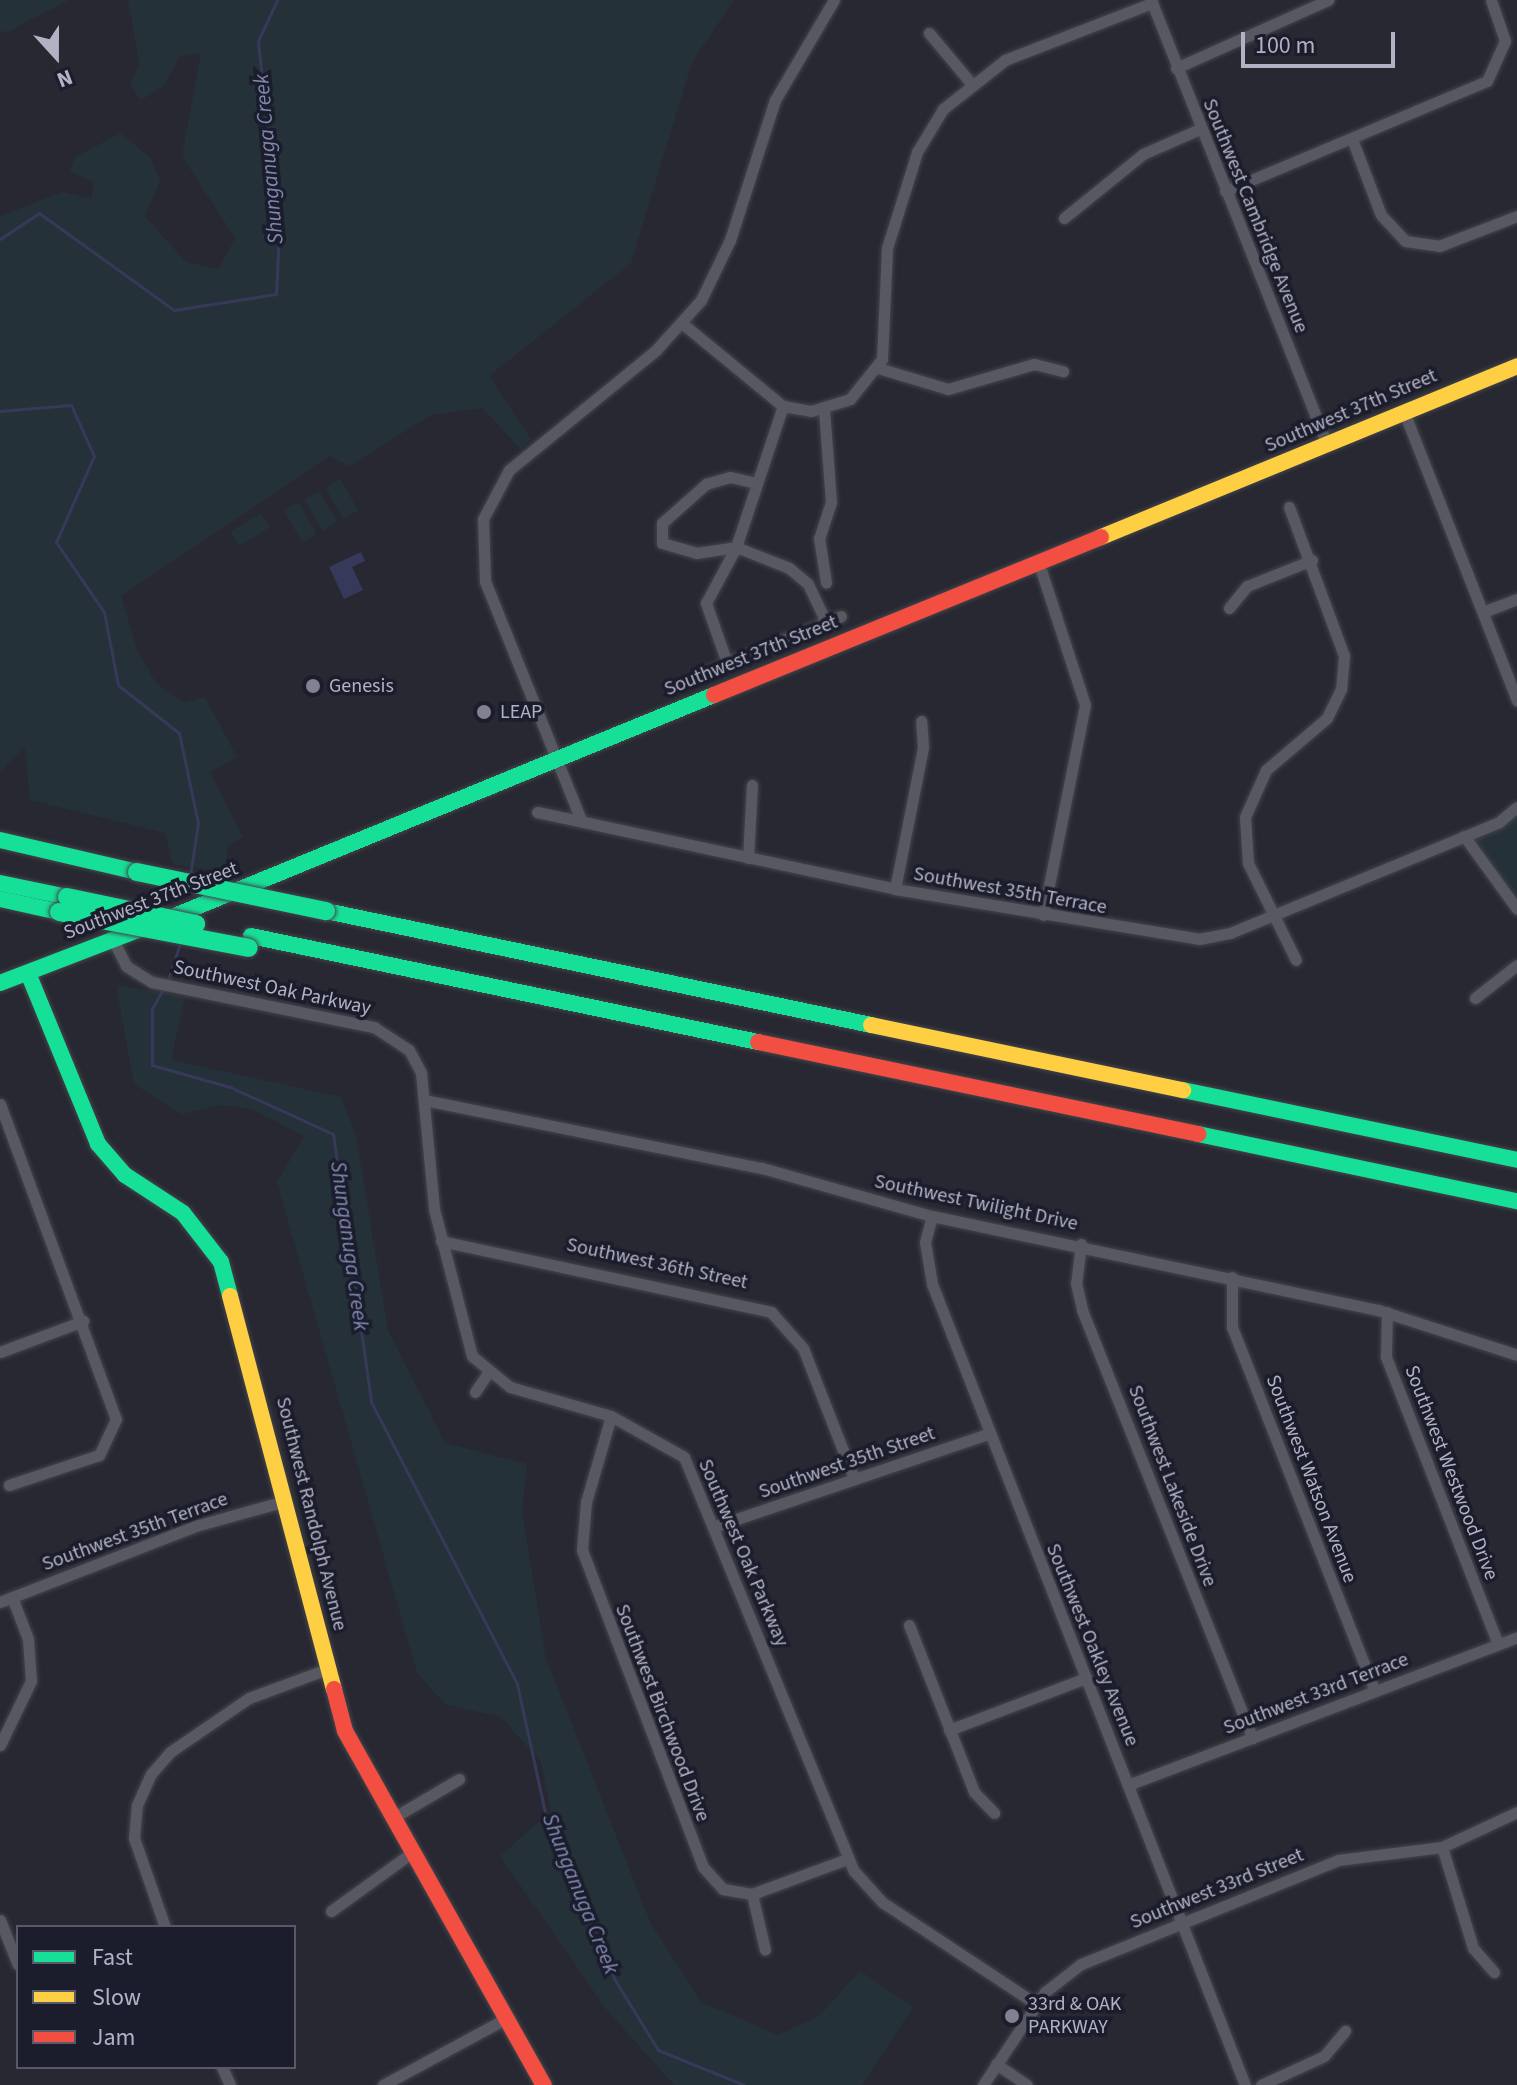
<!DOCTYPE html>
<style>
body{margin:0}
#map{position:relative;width:1517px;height:2085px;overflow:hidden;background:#282832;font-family:"Source Sans 3",sans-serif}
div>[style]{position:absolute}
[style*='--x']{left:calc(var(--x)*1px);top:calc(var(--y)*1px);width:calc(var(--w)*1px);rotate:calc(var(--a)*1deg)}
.green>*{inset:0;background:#253138;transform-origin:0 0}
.water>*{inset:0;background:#363959}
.stream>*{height:3px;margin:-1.5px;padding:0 1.5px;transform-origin:1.5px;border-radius:1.5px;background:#363959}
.roads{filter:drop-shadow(0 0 2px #44444b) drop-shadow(0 0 2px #44444b)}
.street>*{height:11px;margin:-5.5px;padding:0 5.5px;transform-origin:5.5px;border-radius:5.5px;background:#575861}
.fast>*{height:16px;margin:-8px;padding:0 8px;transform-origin:8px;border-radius:8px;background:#16e098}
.slow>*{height:16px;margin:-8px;padding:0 8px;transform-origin:8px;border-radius:8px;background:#ffcf43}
.jam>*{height:16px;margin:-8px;padding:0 8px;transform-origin:8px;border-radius:8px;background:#f24e42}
.bridges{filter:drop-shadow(0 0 2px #44444d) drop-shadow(0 0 2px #44444d)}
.fast-bridge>*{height:18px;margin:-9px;padding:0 9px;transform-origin:9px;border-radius:9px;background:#16e098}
.dots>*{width:22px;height:22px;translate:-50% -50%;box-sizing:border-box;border:4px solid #1b1d2c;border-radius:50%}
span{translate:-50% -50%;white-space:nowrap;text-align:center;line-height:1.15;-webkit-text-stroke:7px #1b1d2c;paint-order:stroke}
.street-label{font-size:20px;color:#b1b2c4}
.poi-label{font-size:20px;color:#b1b2c4}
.left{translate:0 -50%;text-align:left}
.water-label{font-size:22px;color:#8287af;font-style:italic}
.legend{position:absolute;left:16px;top:1925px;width:280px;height:144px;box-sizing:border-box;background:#1b1d2c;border:2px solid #575969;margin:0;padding:10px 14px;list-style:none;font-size:24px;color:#b1b2c4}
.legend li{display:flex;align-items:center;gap:16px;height:40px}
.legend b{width:40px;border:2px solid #575969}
.north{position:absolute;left:16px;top:16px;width:80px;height:80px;-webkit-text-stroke:6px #1b1d2c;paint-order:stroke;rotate:159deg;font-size:22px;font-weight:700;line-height:32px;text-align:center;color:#b1b2c4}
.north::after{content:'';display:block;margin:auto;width:28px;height:36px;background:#b1b2c4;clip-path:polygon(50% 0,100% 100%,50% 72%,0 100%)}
.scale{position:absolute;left:1241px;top:32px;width:154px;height:36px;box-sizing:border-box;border:4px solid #b1b2c4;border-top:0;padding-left:10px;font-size:24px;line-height:28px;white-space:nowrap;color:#b1b2c4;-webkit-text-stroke:6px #1b1d2c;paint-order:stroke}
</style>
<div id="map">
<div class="green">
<div style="clip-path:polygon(0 0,69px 0,7px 32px,0 31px)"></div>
<div style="clip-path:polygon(128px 0,734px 0,692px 62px,631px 263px,489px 376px,531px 439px,521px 449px,482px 408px,431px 415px,349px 466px,330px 456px,121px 596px,138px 652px,156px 683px,184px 703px,205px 697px,237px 757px,210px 772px,243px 837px,228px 846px,225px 873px,173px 864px,165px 833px,30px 800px,25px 746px,0 772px,0 216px,63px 192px,92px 199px,93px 182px,70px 171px,75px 157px,121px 133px,150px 158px,160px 181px,145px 216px,186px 262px,219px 269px,235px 238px,182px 156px,201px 53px,179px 57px,164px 86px,141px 100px,130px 86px,139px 63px)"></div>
<div style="left:340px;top:479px;width:36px;height:17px;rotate:60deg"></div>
<div style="left:319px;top:491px;width:36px;height:17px;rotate:60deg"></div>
<div style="left:298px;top:502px;width:37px;height:17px;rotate:59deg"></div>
<div style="left:261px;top:513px;width:17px;height:36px;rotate:59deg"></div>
<div style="clip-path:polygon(1517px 807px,1517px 909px,1464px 836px)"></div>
<div style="clip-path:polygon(116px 985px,185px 997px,171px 1060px,341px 1097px,356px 1135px,388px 1330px,445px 1443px,527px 1464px,522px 1512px,546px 1659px,651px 1924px,701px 2002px,778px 2035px,819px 2016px,860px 1971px,913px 2007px,862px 2085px,674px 2085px,606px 2009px,500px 1856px,551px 1811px,541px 1762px,501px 1717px,445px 1704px,417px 1673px,277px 1182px,304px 1136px,252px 1109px,222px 1105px,182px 1114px,134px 1084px)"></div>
</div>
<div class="water">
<div style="clip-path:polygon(361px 552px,365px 561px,352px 567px,363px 590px,344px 599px,329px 567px)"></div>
</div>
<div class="stream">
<div style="--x:0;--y:239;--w:47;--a:-33.7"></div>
<div style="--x:39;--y:213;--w:166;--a:35.7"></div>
<div style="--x:174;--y:310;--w:103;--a:-8.9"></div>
<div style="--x:276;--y:294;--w:62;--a:-87.2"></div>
<div style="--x:279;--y:232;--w:192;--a:-96.3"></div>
<div style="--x:258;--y:41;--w:45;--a:-65.1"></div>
<div style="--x:0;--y:411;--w:71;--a:-4.8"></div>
<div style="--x:71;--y:405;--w:56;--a:65.7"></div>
<div style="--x:94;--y:456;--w:94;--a:113.8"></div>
<div style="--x:56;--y:542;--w:85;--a:55.6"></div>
<div style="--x:104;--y:612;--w:74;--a:79.1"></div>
<div style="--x:118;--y:685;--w:78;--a:38.2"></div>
<div style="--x:179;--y:733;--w:92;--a:78.1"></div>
<div style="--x:198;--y:823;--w:54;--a:98.6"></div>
<div style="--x:168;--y:980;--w:40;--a:-72"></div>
<div style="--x:164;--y:987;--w:25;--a:119"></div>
<div style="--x:152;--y:1009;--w:56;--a:90"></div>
<div style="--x:152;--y:1065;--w:81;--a:15.8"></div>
<div style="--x:230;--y:1087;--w:113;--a:24.5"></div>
<div style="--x:333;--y:1134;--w:271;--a:81.9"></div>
<div style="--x:371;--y:1402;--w:318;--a:62.6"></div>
<div style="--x:517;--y:1684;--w:150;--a:77.7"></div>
<div style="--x:549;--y:1831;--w:163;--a:66.1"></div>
<div style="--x:615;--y:1980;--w:82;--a:58.4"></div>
<div style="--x:658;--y:2050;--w:93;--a:22.1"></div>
</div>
<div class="roads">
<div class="street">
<div style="--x:1151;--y:0;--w:479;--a:68.4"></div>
<div style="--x:929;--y:33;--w:64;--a:50.1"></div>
<div style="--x:1176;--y:68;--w:167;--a:-24.1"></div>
<div style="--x:1352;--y:139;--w:81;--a:69.1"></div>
<div style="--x:1381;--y:215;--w:35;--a:47"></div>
<div style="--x:1405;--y:241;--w:34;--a:8"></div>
<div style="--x:1439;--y:246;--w:84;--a:-21"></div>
<div style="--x:1225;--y:191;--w:284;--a:-22.8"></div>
<div style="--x:1487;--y:81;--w:44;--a:-65.8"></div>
<div style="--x:1505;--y:41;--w:43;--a:-108.9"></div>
<div style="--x:1064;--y:218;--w:102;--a:-39"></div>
<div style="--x:1143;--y:154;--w:62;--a:-23.7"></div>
<div style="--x:683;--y:324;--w:129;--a:39.4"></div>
<div style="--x:783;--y:406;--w:28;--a:10"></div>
<div style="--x:811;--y:411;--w:41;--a:-17.1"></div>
<div style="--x:850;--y:399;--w:51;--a:-51.3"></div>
<div style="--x:882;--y:359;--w:111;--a:-87.4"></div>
<div style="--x:887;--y:248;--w:101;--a:-72.6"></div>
<div style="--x:917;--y:152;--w:50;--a:-58.8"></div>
<div style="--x:943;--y:109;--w:79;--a:-38.3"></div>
<div style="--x:1005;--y:60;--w:158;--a:-21.2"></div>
<div style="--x:878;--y:368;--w:73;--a:16.7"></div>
<div style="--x:948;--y:389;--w:90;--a:-16.2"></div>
<div style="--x:1034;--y:364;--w:30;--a:14"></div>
<div style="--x:824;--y:409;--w:93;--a:85.7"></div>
<div style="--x:831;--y:502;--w:38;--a:108"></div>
<div style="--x:819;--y:538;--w:45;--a:81"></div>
<div style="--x:1404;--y:412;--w:310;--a:68.6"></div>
<div style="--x:756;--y:483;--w:27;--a:-167"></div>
<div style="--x:730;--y:477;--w:25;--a:164"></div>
<div style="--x:706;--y:484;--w:59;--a:138.4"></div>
<div style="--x:662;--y:523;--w:20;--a:90"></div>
<div style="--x:662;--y:543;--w:35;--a:16"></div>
<div style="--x:696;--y:553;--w:40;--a:-8.5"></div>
<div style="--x:736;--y:547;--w:57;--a:21.6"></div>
<div style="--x:789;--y:568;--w:25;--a:40"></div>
<div style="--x:808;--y:584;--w:42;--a:64.7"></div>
<div style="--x:1289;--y:507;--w:159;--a:69.7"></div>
<div style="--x:1344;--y:656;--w:33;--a:95"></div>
<div style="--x:1341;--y:689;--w:32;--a:116"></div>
<div style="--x:1327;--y:718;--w:80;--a:139.6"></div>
<div style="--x:1266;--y:770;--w:51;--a:114.1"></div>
<div style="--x:1245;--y:817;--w:46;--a:86.3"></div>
<div style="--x:1248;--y:863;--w:108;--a:63.7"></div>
<div style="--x:1039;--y:564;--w:148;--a:71.9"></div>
<div style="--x:1085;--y:705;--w:214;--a:101.3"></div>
<div style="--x:1229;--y:608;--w:28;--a:-51"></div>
<div style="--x:1247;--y:586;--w:70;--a:-21.8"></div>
<div style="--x:1483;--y:612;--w:36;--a:-21"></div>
<div style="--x:727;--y:663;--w:64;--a:-109.3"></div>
<div style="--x:706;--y:603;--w:64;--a:-61.8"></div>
<div style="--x:736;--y:547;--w:149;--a:-71.6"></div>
<div style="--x:706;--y:672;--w:146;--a:-22.5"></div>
<div style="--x:537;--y:812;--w:366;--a:12.1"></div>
<div style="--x:895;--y:889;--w:308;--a:9.3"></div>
<div style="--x:1199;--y:939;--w:32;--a:-11"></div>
<div style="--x:1230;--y:933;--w:291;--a:-22.4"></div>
<div style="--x:1499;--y:822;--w:23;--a:-40"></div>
<div style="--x:581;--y:820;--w:258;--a:-111.9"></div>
<div style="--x:485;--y:581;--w:62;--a:-91.8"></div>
<div style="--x:483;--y:519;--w:55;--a:-62"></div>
<div style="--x:509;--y:470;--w:190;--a:-39.2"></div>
<div style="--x:656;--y:350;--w:67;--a:-48"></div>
<div style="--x:701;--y:300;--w:67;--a:-64.2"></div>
<div style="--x:730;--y:240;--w:147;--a:-72.2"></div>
<div style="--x:775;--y:100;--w:116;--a:-59.5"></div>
<div style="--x:1464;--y:836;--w:90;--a:54"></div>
<div style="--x:748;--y:858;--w:73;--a:-86.9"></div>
<div style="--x:895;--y:889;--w:145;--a:-78.8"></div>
<div style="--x:923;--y:747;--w:26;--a:-94"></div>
<div style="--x:113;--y:940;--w:29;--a:63"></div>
<div style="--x:126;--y:966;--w:31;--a:32"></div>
<div style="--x:152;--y:982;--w:227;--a:11.5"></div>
<div style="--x:374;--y:1027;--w:42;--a:33.3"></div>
<div style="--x:409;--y:1050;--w:26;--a:62"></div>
<div style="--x:421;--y:1073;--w:137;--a:84.5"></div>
<div style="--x:434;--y:1209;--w:152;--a:75.5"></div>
<div style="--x:472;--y:1356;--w:49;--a:39.2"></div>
<div style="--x:510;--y:1387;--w:105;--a:16"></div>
<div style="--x:611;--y:1416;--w:84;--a:29.3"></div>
<div style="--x:684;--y:1457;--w:448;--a:67.7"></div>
<div style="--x:854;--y:1871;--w:42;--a:47.9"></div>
<div style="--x:882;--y:1902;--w:185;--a:33.5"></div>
<div style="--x:1475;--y:998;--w:53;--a:-38.2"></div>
<div style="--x:424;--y:1100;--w:345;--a:11.4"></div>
<div style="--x:762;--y:1168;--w:177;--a:15.8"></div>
<div style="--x:932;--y:1216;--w:456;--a:11.9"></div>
<div style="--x:1378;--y:1310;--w:146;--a:17.9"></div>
<div style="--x:0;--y:1104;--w:336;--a:69.8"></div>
<div style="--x:116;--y:1419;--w:40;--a:115"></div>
<div style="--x:99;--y:1455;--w:95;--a:161.6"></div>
<div style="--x:932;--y:1216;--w:27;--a:105"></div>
<div style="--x:925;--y:1242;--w:43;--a:80.5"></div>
<div style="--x:932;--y:1284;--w:860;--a:68.66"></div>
<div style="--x:441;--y:1241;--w:338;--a:12.1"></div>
<div style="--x:771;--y:1312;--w:48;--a:48.4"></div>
<div style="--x:803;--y:1348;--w:141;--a:68.7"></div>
<div style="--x:1081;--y:1244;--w:39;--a:97"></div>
<div style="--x:1076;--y:1283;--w:28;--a:77"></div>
<div style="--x:1082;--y:1310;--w:461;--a:68.3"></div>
<div style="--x:1232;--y:1277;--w:50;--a:90"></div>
<div style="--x:1232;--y:1327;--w:391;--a:68.6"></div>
<div style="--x:1387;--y:1312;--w:45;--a:91.3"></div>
<div style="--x:1386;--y:1357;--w:308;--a:68.7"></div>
<div style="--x:0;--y:1352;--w:89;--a:-20.5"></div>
<div style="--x:475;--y:1392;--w:22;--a:-56"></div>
<div style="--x:611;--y:1416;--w:90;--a:106.2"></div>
<div style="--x:586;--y:1502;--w:48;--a:94.8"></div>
<div style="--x:582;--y:1550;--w:339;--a:69.1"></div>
<div style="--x:703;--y:1867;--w:30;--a:48"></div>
<div style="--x:723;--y:1889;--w:29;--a:10"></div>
<div style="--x:752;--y:1894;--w:101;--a:-20.2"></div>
<div style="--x:716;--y:1526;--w:289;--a:-18.7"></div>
<div style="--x:0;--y:1602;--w:213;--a:-21.2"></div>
<div style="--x:199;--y:1525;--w:89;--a:-15.6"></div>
<div style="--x:909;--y:1625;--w:179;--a:68.7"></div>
<div style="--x:974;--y:1792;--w:29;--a:46"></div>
<div style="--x:949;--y:1730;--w:147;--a:-20.8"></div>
<div style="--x:0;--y:1745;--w:71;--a:-64.2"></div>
<div style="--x:31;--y:1681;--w:42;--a:-94.1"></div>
<div style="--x:28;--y:1639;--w:45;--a:-110.9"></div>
<div style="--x:1128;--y:1785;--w:416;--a:-20.8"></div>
<div style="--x:391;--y:1819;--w:79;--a:-30.5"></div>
<div style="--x:1442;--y:1847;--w:106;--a:72.9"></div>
<div style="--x:1473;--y:1948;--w:32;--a:49"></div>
<div style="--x:752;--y:1894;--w:57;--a:76.9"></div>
<div style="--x:331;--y:1911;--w:97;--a:-35.8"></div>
<div style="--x:0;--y:1920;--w:48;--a:68.2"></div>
<div style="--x:165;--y:1927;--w:94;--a:-109.2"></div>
<div style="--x:134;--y:1838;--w:33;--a:-85"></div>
<div style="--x:137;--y:1805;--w:34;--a:-66"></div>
<div style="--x:151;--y:1774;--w:29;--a:-49"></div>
<div style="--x:170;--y:1752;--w:96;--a:-34.4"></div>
<div style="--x:249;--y:1698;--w:83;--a:-20.4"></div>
<div style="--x:996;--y:2064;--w:37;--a:34"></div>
<div style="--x:222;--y:2067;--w:20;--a:66"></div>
<div style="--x:383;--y:2085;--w:139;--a:-28.4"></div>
<div style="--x:983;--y:2085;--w:112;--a:-56.3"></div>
<div style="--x:1045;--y:1992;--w:46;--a:-37.9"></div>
<div style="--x:1081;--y:1964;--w:277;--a:-22"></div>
<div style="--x:1338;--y:1860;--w:105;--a:-7.1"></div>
<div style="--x:1442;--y:1847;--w:83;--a:-25"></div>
<div style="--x:1261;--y:2085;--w:69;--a:-24.7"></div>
<div style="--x:1324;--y:2056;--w:33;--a:-50"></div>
</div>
<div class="fast">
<div style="--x:0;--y:840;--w:141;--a:13.1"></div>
<div style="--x:0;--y:883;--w:68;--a:11.8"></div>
<div style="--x:0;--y:899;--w:60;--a:12.4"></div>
<div style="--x:326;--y:911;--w:557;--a:11.81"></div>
<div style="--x:167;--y:919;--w:591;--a:-22.27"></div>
<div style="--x:251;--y:936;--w:518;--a:11.81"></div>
<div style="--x:28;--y:973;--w:185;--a:67.7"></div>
<div style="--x:98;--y:1144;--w:41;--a:48.9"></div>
<div style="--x:125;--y:1175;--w:69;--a:33.2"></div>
<div style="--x:183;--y:1213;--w:62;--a:52.2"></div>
<div style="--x:221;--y:1262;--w:35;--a:75"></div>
<div style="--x:0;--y:983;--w:156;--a:-21"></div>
<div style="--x:1183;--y:1090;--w:341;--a:11.8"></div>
<div style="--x:1198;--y:1134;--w:326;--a:11.9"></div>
</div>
<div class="slow">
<div style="--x:1101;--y:537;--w:450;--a:-22.3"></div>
<div style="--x:871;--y:1025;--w:319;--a:11.8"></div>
<div style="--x:230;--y:1296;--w:407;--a:75.2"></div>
</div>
<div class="jam">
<div style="--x:714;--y:695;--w:418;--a:-22.2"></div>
<div style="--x:758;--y:1042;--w:450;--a:11.8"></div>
<div style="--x:334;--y:1689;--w:43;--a:75.3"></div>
<div style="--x:345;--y:1731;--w:406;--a:60.7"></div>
</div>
</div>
<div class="bridges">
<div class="fast-bridge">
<div style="--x:137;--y:872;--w:193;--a:11.7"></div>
<div style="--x:67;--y:897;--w:132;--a:11.8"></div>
<div style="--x:59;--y:912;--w:193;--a:10.7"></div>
</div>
</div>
<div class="dots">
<div style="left:313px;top:686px;background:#818291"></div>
<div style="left:484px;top:712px;background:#818291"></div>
<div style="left:1012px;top:2016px;background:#818291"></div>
</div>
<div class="street-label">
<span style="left:1255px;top:216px;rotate:68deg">Southwest Cambridge Avenue</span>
<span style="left:1351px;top:411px;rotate:-23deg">Southwest 37th Street</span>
<span style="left:751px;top:656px;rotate:-22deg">Southwest 37th Street</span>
<span style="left:1010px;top:891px;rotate:10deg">Southwest 35th Terrace</span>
<span style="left:151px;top:901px;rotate:-21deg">Southwest 37th Street</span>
<span style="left:272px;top:988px;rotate:12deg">Southwest Oak Parkway</span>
<span style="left:976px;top:1203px;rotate:12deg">Southwest Twilight Drive</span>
<span style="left:657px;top:1264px;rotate:12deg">Southwest 36th Street</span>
<span style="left:847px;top:1463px;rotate:-19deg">Southwest 35th Street</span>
<span style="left:1451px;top:1473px;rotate:69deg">Southwest Westwood Drive</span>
<span style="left:1311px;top:1479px;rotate:69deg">Southwest Watson Avenue</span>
<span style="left:1172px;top:1486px;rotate:69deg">Southwest Lakeside Drive</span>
<span style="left:311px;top:1514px;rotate:76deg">Southwest Randolph Avenue</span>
<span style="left:135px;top:1532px;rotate:-20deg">Southwest 35th Terrace</span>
<span style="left:743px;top:1553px;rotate:67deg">Southwest Oak Parkway</span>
<span style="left:1092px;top:1645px;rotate:68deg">Southwest Oakley Avenue</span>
<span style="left:1316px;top:1694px;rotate:-21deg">Southwest 33rd Terrace</span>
<span style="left:662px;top:1713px;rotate:69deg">Southwest Birchwood Drive</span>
<span style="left:1217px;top:1889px;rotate:-22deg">Southwest 33rd Street</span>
</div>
<div class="poi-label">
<span class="left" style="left:329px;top:686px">Genesis</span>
<span class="left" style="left:500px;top:712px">LEAP</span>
<span class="left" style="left:1028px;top:2016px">33rd &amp; OAK<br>PARKWAY</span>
</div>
<div class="water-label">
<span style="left:269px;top:159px;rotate:-95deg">Shunganuga Creek</span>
<span style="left:349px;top:1246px;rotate:82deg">Shunganuga Creek</span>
<span style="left:580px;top:1894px;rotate:68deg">Shunganuga Creek</span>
</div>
<ul class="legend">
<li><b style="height:10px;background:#16e098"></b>Fast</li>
<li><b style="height:10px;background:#ffcf43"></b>Slow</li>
<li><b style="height:10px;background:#f24e42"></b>Jam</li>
</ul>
<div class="north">N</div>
<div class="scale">100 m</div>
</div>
